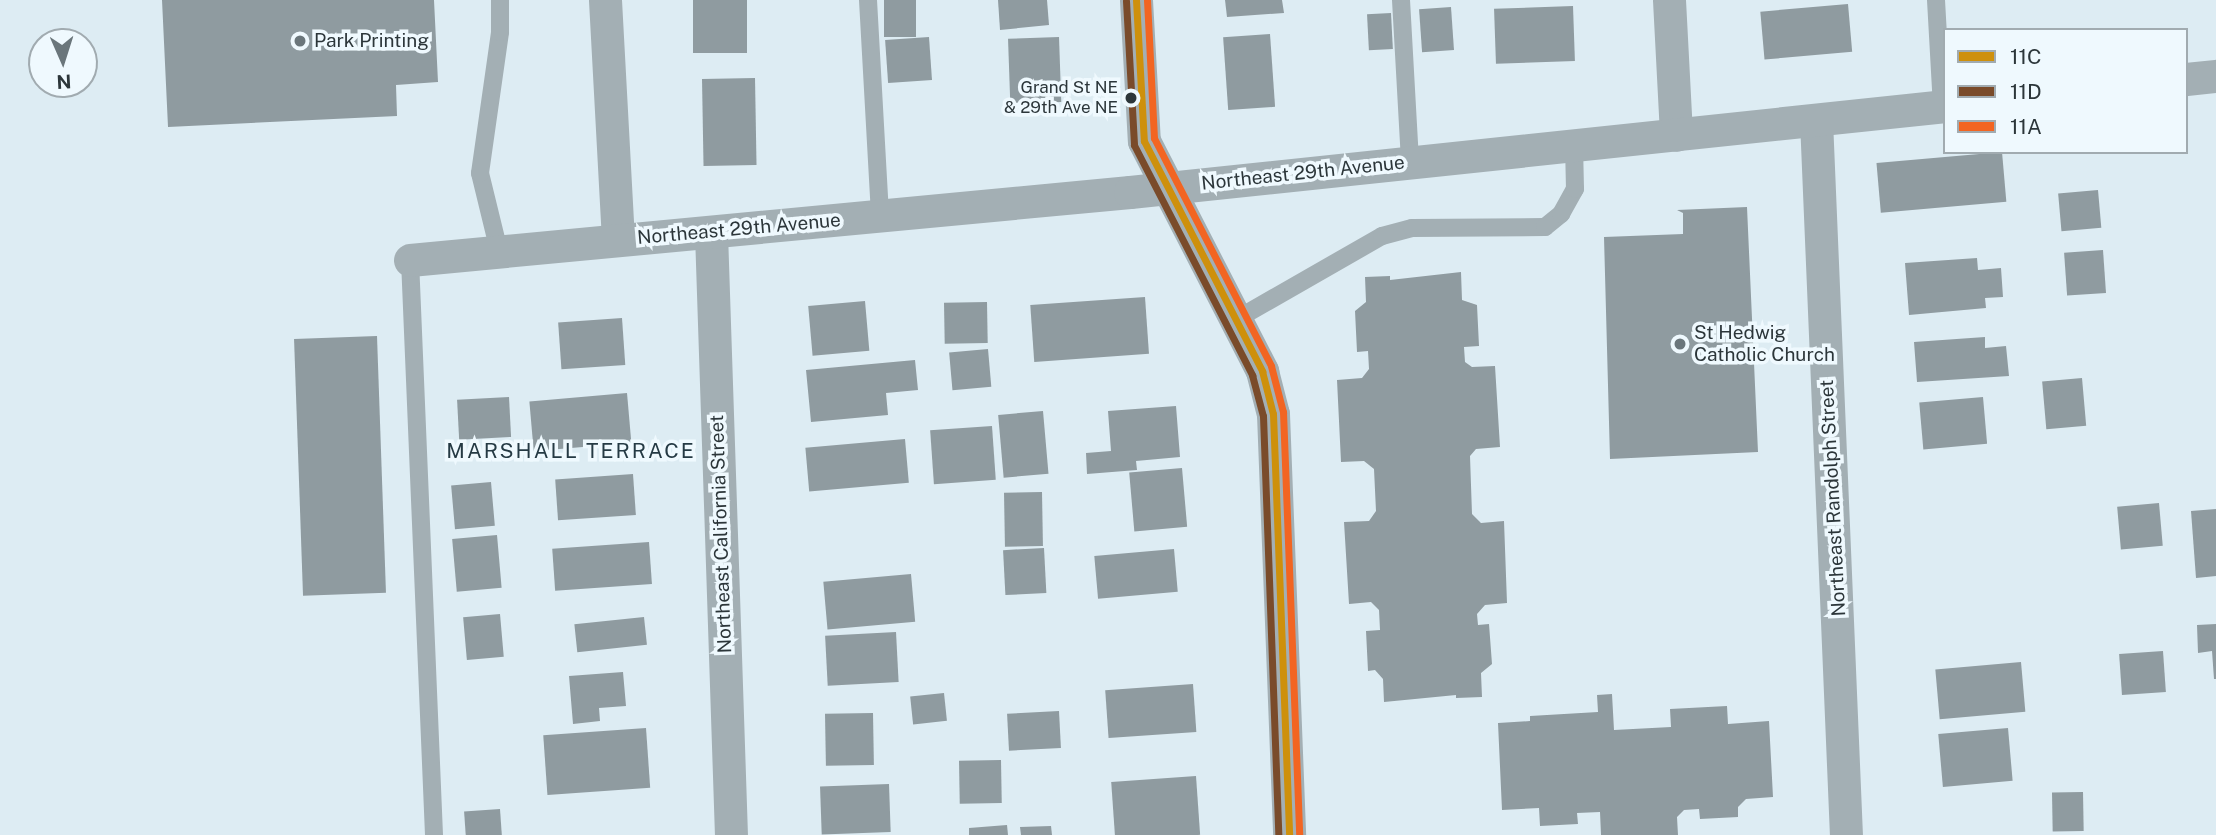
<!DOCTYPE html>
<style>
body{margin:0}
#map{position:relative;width:2216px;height:835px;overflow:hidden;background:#ddecf3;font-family:"Public Sans",sans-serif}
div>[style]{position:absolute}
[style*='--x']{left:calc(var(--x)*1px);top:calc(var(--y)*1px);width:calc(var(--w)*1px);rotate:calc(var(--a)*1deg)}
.building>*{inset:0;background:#8f9ba0;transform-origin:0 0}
.service>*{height:18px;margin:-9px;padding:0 9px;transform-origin:9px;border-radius:9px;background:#a3afb4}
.minor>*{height:33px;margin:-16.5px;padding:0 16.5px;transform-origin:16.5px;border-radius:16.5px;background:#a3afb4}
.bus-1>*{height:7px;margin:-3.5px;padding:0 3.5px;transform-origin:3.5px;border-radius:3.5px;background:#ce900c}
.bus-2>*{height:7px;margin:-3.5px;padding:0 3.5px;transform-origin:3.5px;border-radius:3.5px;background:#7a4b2a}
.bus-3>*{height:7px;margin:-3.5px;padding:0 3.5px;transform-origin:3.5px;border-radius:3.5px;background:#f26522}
.dots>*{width:19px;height:19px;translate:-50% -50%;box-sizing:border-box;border:4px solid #eff9fe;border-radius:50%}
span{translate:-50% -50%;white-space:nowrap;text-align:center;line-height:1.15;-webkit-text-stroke:7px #eff9fe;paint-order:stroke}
.bus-label{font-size:17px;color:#2c363a}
.right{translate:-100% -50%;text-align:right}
.poi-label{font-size:19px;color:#2c363a}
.left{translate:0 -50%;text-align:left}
.street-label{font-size:19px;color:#2c363a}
.neighbourhood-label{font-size:21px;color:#253a44;letter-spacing:2px}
.legend{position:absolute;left:1943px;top:28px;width:245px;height:126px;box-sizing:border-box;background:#eff9fe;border:2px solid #a1abb0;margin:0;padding:9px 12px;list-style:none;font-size:21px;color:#2c363a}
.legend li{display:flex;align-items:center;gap:14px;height:35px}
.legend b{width:35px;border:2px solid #a1abb0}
.north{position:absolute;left:28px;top:28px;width:70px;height:70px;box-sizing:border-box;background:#eff9fe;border:2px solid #a1abb0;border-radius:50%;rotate:177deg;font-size:19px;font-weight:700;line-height:28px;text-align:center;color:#2c363a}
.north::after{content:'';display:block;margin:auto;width:24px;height:32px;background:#6a767b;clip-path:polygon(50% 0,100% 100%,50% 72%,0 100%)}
</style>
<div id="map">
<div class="building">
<div style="clip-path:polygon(162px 0,434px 0,438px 82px,396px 85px,397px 116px,168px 127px)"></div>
<div style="left:693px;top:0;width:54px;height:53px"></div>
<div style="left:884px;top:0;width:32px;height:37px"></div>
<div style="clip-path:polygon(998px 0,1047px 0,1049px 25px,1000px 30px)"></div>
<div style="clip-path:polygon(1225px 0,1282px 0,1284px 13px,1227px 17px)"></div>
<div style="left:1848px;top:4px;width:48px;height:88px;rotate:85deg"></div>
<div style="left:1573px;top:6px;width:55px;height:79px;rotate:88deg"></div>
<div style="left:1451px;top:7px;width:43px;height:32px;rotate:86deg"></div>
<div style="left:1391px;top:13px;width:36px;height:24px;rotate:87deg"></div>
<div style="left:1270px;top:34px;width:73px;height:47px;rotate:86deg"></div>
<div style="left:929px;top:37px;width:43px;height:44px;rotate:86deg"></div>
<div style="left:1059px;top:37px;width:65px;height:51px;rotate:88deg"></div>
<div style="left:755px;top:78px;width:87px;height:53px;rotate:89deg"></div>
<div style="left:2002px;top:152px;width:50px;height:126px;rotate:85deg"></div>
<div style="left:2098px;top:190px;width:38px;height:40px;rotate:85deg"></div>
<div style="clip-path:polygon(1747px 207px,1758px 452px,1610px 459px,1604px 237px,1683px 234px,1683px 213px,1677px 210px)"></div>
<div style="left:2103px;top:250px;width:43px;height:39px;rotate:86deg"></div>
<div style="clip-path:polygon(1977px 258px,1978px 270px,2001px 268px,2003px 297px,1985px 298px,1986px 308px,1909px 315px,1905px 263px)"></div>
<div style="clip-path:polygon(1461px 272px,1462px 300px,1477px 305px,1479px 346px,1464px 347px,1465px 362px,1472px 367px,1495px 366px,1500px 447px,1476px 449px,1470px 456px,1472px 514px,1481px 523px,1504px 521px,1507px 603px,1485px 605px,1477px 614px,1478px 625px,1489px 624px,1492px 664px,1481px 673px,1482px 697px,1456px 698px,1456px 695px,1384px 702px,1383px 679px,1375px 670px,1368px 671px,1366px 631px,1380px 630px,1379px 610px,1371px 602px,1349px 604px,1344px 522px,1369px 521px,1376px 511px,1374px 469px,1364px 461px,1341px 462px,1337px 380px,1362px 378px,1369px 369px,1368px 351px,1357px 352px,1355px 311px,1366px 302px,1365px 277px,1390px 276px,1390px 280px)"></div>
<div style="left:1145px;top:297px;width:57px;height:115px;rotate:86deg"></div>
<div style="left:865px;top:301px;width:50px;height:57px;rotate:85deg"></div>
<div style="left:987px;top:302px;width:41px;height:43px;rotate:89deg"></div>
<div style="left:622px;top:318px;width:47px;height:64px;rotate:86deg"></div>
<div style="left:377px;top:336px;width:257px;height:83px;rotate:88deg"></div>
<div style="clip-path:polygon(1985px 337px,1985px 348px,2006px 346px,2009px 376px,1917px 382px,1914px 342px)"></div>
<div style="left:988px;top:349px;width:38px;height:39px;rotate:85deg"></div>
<div style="clip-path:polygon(915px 360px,918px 390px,886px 393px,888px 415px,811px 422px,806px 370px)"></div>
<div style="left:2082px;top:378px;width:48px;height:40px;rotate:85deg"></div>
<div style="left:627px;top:393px;width:50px;height:98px;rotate:85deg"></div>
<div style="left:509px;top:397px;width:40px;height:52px;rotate:87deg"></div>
<div style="left:1983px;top:397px;width:47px;height:64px;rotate:85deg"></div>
<div style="clip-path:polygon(1176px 406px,1180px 457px,1136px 461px,1137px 470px,1087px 474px,1086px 453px,1111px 451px,1108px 411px)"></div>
<div style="left:1043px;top:411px;width:63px;height:45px;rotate:85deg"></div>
<div style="left:992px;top:426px;width:54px;height:62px;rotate:86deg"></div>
<div style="left:905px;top:439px;width:44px;height:100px;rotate:85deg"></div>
<div style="left:1182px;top:468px;width:59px;height:53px;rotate:85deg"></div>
<div style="left:633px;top:474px;width:41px;height:78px;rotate:86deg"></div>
<div style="left:491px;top:482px;width:44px;height:40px;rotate:85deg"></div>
<div style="left:1042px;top:492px;width:54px;height:38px;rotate:89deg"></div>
<div style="left:2159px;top:503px;width:43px;height:42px;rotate:85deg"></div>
<div style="clip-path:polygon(2216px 509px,2216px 576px,2196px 578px,2191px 511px)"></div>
<div style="left:497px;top:535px;width:53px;height:45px;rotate:85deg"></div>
<div style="left:649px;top:542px;width:42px;height:97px;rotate:86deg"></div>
<div style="left:1044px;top:548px;width:45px;height:41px;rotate:87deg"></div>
<div style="left:1174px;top:549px;width:43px;height:80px;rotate:85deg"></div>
<div style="left:911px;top:574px;width:48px;height:88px;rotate:85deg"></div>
<div style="left:500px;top:614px;width:43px;height:37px;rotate:85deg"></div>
<div style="left:644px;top:617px;width:28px;height:70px;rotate:84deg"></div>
<div style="clip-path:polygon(2216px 624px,2216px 679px,2214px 679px,2212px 651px,2198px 653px,2197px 625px)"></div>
<div style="left:896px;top:632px;width:50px;height:71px;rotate:87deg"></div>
<div style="left:2163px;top:651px;width:41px;height:44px;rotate:86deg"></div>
<div style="left:2021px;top:662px;width:50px;height:86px;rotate:85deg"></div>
<div style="clip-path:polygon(623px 672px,626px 706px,599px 708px,600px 721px,573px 724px,569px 676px)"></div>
<div style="left:1193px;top:684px;width:48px;height:88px;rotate:86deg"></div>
<div style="left:944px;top:693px;width:28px;height:34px;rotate:84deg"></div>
<div style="clip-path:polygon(1612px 694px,1614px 730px,1671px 727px,1670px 709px,1727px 706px,1728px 724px,1769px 721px,1773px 797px,1746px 799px,1738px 807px,1738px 817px,1700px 819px,1699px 809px,1684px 810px,1677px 817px,1678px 835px,1601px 835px,1600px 812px,1577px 813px,1578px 824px,1540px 826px,1539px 808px,1502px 810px,1498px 723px,1530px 721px,1530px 716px,1598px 712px,1597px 695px)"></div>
<div style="left:1059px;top:711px;width:37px;height:52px;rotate:87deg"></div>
<div style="left:873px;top:713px;width:52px;height:48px;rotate:89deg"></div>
<div style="left:646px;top:728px;width:60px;height:103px;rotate:86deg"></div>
<div style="left:2008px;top:728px;width:53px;height:70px;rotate:85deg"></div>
<div style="left:1001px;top:760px;width:43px;height:42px;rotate:89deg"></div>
<div style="left:1196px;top:776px;width:59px;height:85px;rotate:86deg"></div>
<div style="left:889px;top:784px;width:48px;height:69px;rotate:88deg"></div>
<div style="left:2083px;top:792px;width:39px;height:31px;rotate:89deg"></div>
<div style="left:500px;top:809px;width:26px;height:36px;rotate:86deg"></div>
<div style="clip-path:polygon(1007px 825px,1008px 835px,969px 835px,969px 828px)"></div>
<div style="clip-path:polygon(1051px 826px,1052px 835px,1021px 835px,1020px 827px)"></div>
</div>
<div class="service">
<div style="--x:868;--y:0;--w:216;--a:86.8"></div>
<div style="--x:1401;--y:0;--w:162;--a:86.8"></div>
<div style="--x:1936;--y:0;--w:107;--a:86.8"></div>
<div style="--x:499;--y:251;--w:80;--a:-103.7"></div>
<div style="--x:480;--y:173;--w:142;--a:-81.9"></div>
<div style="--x:500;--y:32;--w:32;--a:-90"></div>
<div style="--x:410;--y:260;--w:576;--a:87.61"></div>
<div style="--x:1237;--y:319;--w:167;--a:-29.8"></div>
<div style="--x:1382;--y:236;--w:31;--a:-15"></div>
<div style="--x:1412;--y:228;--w:133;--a:-0.4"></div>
<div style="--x:1545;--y:227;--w:21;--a:-39"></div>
<div style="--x:1561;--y:214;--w:29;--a:-61"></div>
<div style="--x:1575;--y:189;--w:44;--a:-91.3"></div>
</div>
<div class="minor">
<div style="--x:605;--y:0;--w:240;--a:86.9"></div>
<div style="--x:1136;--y:0;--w:141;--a:86.8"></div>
<div style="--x:1144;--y:141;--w:259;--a:62.8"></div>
<div style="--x:1262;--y:371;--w:44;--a:75.7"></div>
<div style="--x:1273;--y:414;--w:421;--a:87.8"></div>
<div style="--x:1669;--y:0;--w:135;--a:87"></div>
<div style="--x:2186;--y:79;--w:30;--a:-6"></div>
<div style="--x:1816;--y:120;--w:716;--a:87.6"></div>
<div style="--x:711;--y:233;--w:602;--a:88.1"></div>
<div style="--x:410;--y:260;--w:723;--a:-5.4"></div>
<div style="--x:1130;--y:192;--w:820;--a:-6.02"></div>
</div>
<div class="bus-1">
<div style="--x:1136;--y:0;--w:141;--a:86.8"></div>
<div style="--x:1144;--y:141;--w:259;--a:62.8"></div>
<div style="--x:1262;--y:371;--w:44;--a:75.7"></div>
<div style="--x:1273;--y:414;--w:421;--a:87.8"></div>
</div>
<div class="bus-2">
<div style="--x:1126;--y:1;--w:144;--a:86.8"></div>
<div style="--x:1134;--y:145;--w:259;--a:62.8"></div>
<div style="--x:1252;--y:375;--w:42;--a:75"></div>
<div style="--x:1263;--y:416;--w:419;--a:87.9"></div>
</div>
<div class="bus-3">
<div style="--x:1147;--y:0;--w:138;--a:87.1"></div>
<div style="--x:1154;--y:138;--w:256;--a:62.8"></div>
<div style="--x:1271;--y:366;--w:48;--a:75.4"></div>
<div style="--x:1283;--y:412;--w:423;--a:87.8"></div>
</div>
<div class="dots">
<div style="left:300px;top:41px;background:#6a767b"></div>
<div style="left:1131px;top:98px;background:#2c363a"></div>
<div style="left:1680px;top:344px;background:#6a767b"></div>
</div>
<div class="bus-label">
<span class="right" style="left:1118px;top:98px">Grand St NE<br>&amp; 29th Ave NE</span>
</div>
<div class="poi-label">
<span class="left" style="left:314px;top:41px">Park Printing</span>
<span class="left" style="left:1694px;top:344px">St Hedwig<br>Catholic Church</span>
</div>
<div class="street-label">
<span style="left:1303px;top:173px;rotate:-6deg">Northeast 29th Avenue</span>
<span style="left:739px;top:229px;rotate:-5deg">Northeast 29th Avenue</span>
<span style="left:1833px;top:498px;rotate:-93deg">Northeast Randolph Street</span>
<span style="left:721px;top:534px;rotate:-92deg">Northeast California Street</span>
</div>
<div class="neighbourhood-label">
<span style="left:571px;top:451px">MARSHALL TERRACE</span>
</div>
<ul class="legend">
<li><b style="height:9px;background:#ce900c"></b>11C</li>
<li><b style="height:9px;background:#7a4b2a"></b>11D</li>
<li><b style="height:9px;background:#f26522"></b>11A</li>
</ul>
<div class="north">N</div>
</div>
